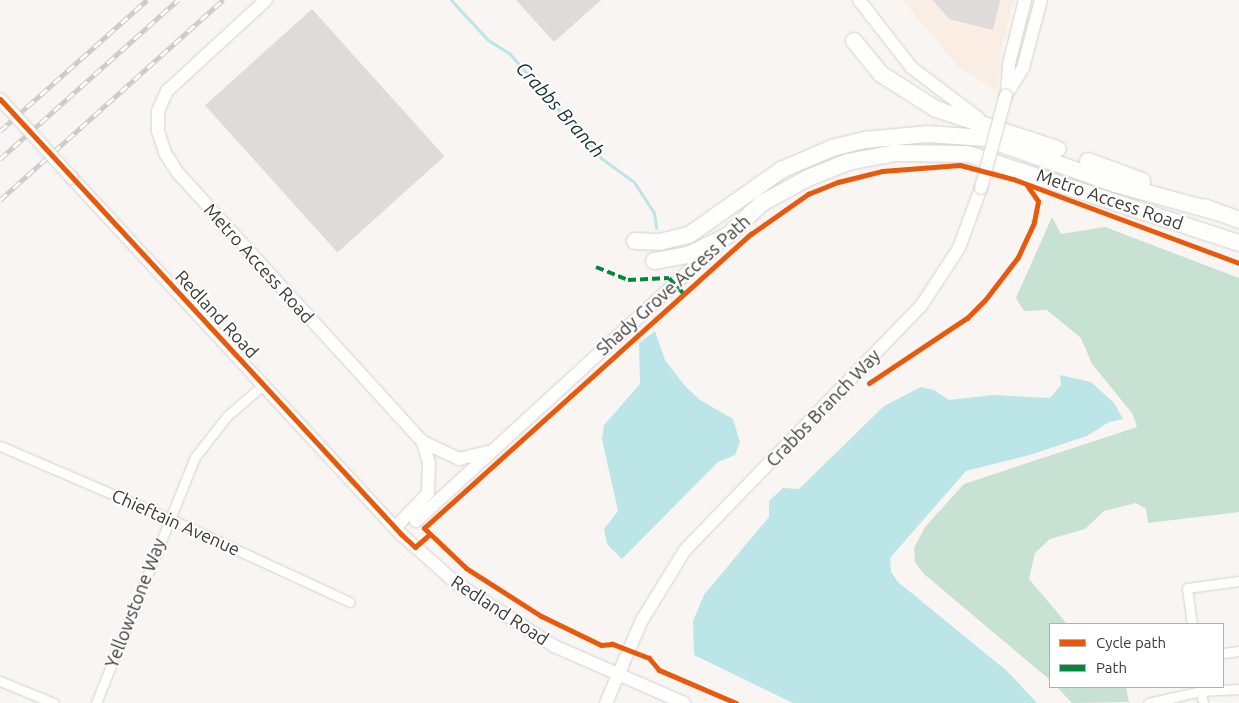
<!DOCTYPE html>
<style>
body{margin:0}
#map{position:relative;width:1239px;height:703px;overflow:hidden;background:#f9f5f3;font-family:Ubuntu,sans-serif}
div>[style]{position:absolute}
[style*='--x']{left:calc(var(--x)*1px);top:calc(var(--y)*1px);width:calc(var(--w)*1px);rotate:calc(var(--a)*1deg)}
.commercial>*{inset:0;background:#faeee4}
.forest>*{inset:0;background:#c7e1d3}
.water>*{inset:0;background:#bbe5e6}
.stream>*{height:3px;margin:-1.5px;padding:0 1.5px;transform-origin:1.5px;border-radius:1.5px;background:#bbe5e6}
.building>*{inset:0;background:#dedbda;transform-origin:0 0}
.roads{filter:drop-shadow(0 0 1px #d4d1cf) drop-shadow(0 0 1px #d4d1cf)}
.street>*{height:9px;margin:-4.5px;padding:0 4.5px;transform-origin:4.5px;border-radius:4.5px;background:#fefefd}
.secondary>*{height:12px;margin:-6px;padding:0 6px;transform-origin:6px;border-radius:6px;background:#fefefd}
.highway>*{height:16px;margin:-8px;padding:0 8px;transform-origin:8px;border-radius:8px;background:#fefefd}
.rail>*{height:5px;margin-top:-2.5px;transform-origin:0;background:repeating-linear-gradient(90deg,#fff 0 9px,#cacac9 0 18px);box-sizing:border-box;border-block:1px solid #cacac9}
.bridges{filter:drop-shadow(0 0 1px #d4d1cf) drop-shadow(0 0 1px #d4d1cf)}
.secondary-bridge>*{height:12px;margin:-6px;padding:0 6px;transform-origin:6px;border-radius:6px;background:#fefefd}
.quiet>*{height:4px;margin-top:-2px;transform-origin:0;background:repeating-linear-gradient(90deg,#00873e 0 8px,transparent 0 12px)}
.cycleway>*{height:5px;margin:-2.5px;padding:0 2.5px;transform-origin:2.5px;border-radius:2.5px;background:#e8590c}
span{translate:-50% -50%;white-space:nowrap;text-align:center;line-height:1.15;-webkit-text-stroke:4px #fff;paint-order:stroke}
.street-label{font-size:18px;color:#3c3937}
.water-label{font-size:19px;color:#103032;font-style:italic}
.legend{position:absolute;left:1049px;top:623px;width:175px;height:65px;box-sizing:border-box;background:#fff;border:1px solid #b1b0af;margin:0;padding:6px 9px;list-style:none;font-size:15px;color:#3c3937}
.legend li{display:flex;align-items:center;gap:10px;height:25px}
.legend b{width:25px;border:1px solid #b1b0af}
</style>
<div id="map">
<div class="commercial">
<div style="clip-path:polygon(903px 0,1014px 0,1002px 48px,997px 91px,957px 66px)"></div>
</div>
<div class="forest">
<div style="clip-path:polygon(1052px 217px,1061px 234px,1105px 227px,1239px 278px,1239px 512px,1148px 523px,1146px 509px,1136px 503px,1104px 511px,1085px 529px,1050px 539px,1035px 553px,1029px 579px,1067px 624px,1050px 624px,1050px 680px,924px 574px,915px 562px,914px 548px,925px 527px,964px 484px,1137px 427px,1132px 413px,1092px 364px,1081px 338px,1047px 310px,1024px 311px,1016px 298px)"></div>
<div style="clip-path:polygon(1057px 687px,1126px 687px,1129px 702px,1072px 703px)"></div>
</div>
<div class="water">
<div style="clip-path:polygon(655px 331px,665px 360px,685px 386px,700px 400px,733px 419px,740px 442px,735px 455px,718px 462px,622px 559px,607px 544px,604px 529px,618px 511px,602px 439px,604px 425px,640px 384px,639px 343px)"></div>
<div style="clip-path:polygon(1060px 375px,1091px 382px,1114px 403px,1123px 419px,1109px 422px,1087px 436px,1030px 455px,966px 471px,890px 558px,891px 572px,898px 582px,1007px 671px,1037px 703px,793px 703px,694px 655px,693px 621px,704px 595px,769px 517px,769px 501px,783px 488px,799px 489px,884px 406px,921px 387px,934px 390px,949px 400px,993px 395px,1050px 398px,1061px 385px)"></div>
</div>
<div class="stream">
<div style="--x:451;--y:0;--w:54;--a:47.2"></div>
<div style="--x:488;--y:40;--w:25;--a:32"></div>
<div style="--x:509;--y:53;--w:140;--a:48.8"></div>
<div style="--x:601;--y:158;--w:41;--a:36"></div>
<div style="--x:634;--y:182;--w:37;--a:57"></div>
<div style="--x:654;--y:213;--w:15;--a:82"></div>
</div>
<div class="building">
<div style="clip-path:polygon(516px 0,601px 0,554px 42px)"></div>
<div style="clip-path:polygon(933px 0,1000px 0,993px 30px,949px 19px)"></div>
<div style="left:312px;top:9px;width:198px;height:144px;rotate:48deg"></div>
</div>
<div class="roads">
<div class="street">
<div style="--x:0;--y:446;--w:183;--a:23.2"></div>
<div style="--x:168;--y:518;--w:200;--a:24.8"></div>
<div style="--x:1192;--y:624;--w:36;--a:-98"></div>
<div style="--x:1187;--y:588;--w:52;--a:-7.7"></div>
<div style="--x:1223;--y:653;--w:16;--a:-7"></div>
<div style="--x:0;--y:681;--w:58;--a:22.2"></div>
<div style="--x:1200;--y:687;--w:16;--a:79"></div>
<div style="--x:96;--y:703;--w:265;--a:-68.1"></div>
<div style="--x:195;--y:457;--w:52;--a:-52"></div>
<div style="--x:227;--y:416;--w:48;--a:-40.7"></div>
<div style="--x:1148;--y:703;--w:54;--a:-12.8"></div>
<div style="--x:1201;--y:691;--w:38;--a:-3"></div>
</div>
<div class="secondary">
<div style="--x:266;--y:0;--w:134;--a:137.4"></div>
<div style="--x:167;--y:91;--w:22;--a:114"></div>
<div style="--x:158;--y:111;--w:20;--a:90"></div>
<div style="--x:158;--y:131;--w:23;--a:72"></div>
<div style="--x:165;--y:153;--w:24;--a:57"></div>
<div style="--x:178;--y:173;--w:364;--a:47.7"></div>
<div style="--x:423;--y:442;--w:22;--a:74"></div>
<div style="--x:429;--y:463;--w:30;--a:92"></div>
<div style="--x:428;--y:493;--w:48;--a:133.3"></div>
<div style="--x:859;--y:0;--w:86;--a:52.1"></div>
<div style="--x:912;--y:68;--w:83;--a:37.1"></div>
<div style="--x:1007;--y:93;--w:29;--a:-86"></div>
<div style="--x:1009;--y:64;--w:66;--a:-76"></div>
<div style="--x:1006;--y:95;--w:32;--a:-58"></div>
<div style="--x:1023;--y:68;--w:70;--a:-75.2"></div>
<div style="--x:72;--y:178;--w:485;--a:47.3"></div>
<div style="--x:401;--y:534;--w:74;--a:41.7"></div>
<div style="--x:456;--y:583;--w:117;--a:32.7"></div>
<div style="--x:554;--y:646;--w:142;--a:23.7"></div>
<div style="--x:423;--y:442;--w:40;--a:25"></div>
<div style="--x:459;--y:459;--w:29;--a:-14"></div>
<div style="--x:416;--y:521;--w:415;--a:-42.5"></div>
<div style="--x:606;--y:703;--w:90;--a:-66.6"></div>
<div style="--x:642;--y:620;--w:82;--a:-58.4"></div>
<div style="--x:685;--y:550;--w:339;--a:-46"></div>
<div style="--x:921;--y:306;--w:69;--a:-56.8"></div>
<div style="--x:959;--y:248;--w:64;--a:-69.9"></div>
</div>
<div class="highway">
<div style="--x:854;--y:41;--w:43;--a:50.7"></div>
<div style="--x:881;--y:74;--w:65;--a:32.5"></div>
<div style="--x:936;--y:109;--w:128;--a:18.2"></div>
<div style="--x:1088;--y:161;--w:58;--a:20.3"></div>
<div style="--x:1204;--y:207;--w:37;--a:20"></div>
<div style="--x:635;--y:241;--w:25;--a:2"></div>
<div style="--x:660;--y:242;--w:30;--a:-14"></div>
<div style="--x:689;--y:235;--w:113;--a:-35.2"></div>
<div style="--x:781;--y:170;--w:56;--a:-23.3"></div>
<div style="--x:832;--y:148;--w:34;--a:-14"></div>
<div style="--x:865;--y:140;--w:63;--a:-5.4"></div>
<div style="--x:928;--y:134;--w:56;--a:4.1"></div>
<div style="--x:984;--y:138;--w:139;--a:19.3"></div>
<div style="--x:1115;--y:184;--w:103;--a:15.3"></div>
<div style="--x:654;--y:261;--w:35;--a:-10"></div>
<div style="--x:688;--y:255;--w:43;--a:-26"></div>
<div style="--x:727;--y:236;--w:48;--a:-43.3"></div>
<div style="--x:762;--y:203;--w:52;--a:-28.5"></div>
<div style="--x:808;--y:178;--w:43;--a:-21.8"></div>
<div style="--x:848;--y:162;--w:49;--a:-10.6"></div>
<div style="--x:896;--y:153;--w:72;--a:0.8"></div>
<div style="--x:968;--y:154;--w:285;--a:18.2"></div>
</div>
</div>
<div class="rail">
<div style="--x:0;--y:131;--w:197;--a:-41.7"></div>
<div style="--x:0;--y:159;--w:239;--a:-41.8"></div>
<div style="--x:0;--y:200;--w:300;--a:-41.9"></div>
</div>
<div class="bridges">
<div class="secondary-bridge">
<div style="--x:0;--y:99;--w:107;--a:47.7"></div>
<div style="--x:981;--y:188;--w:96;--a:-75"></div>
</div>
</div>
<div class="quiet">
<div style="--x:596;--y:267;--w:35;--a:22"></div>
<div style="--x:628;--y:280;--w:41;--a:-2.8"></div>
<div style="--x:669;--y:278;--w:22;--a:47"></div>
</div>
<div class="cycleway">
<div style="--x:0;--y:99;--w:592;--a:47.33"></div>
<div style="--x:401;--y:534;--w:19;--a:43"></div>
<div style="--x:415;--y:547;--w:18;--a:-41"></div>
<div style="--x:869;--y:383;--w:118;--a:-33.6"></div>
<div style="--x:967;--y:318;--w:25;--a:-45"></div>
<div style="--x:985;--y:300;--w:54;--a:-52.5"></div>
<div style="--x:1018;--y:257;--w:38;--a:-65"></div>
<div style="--x:1034;--y:222;--w:21;--a:-79"></div>
<div style="--x:1038;--y:201;--w:19;--a:-125"></div>
<div style="--x:736;--y:703;--w:84;--a:-156.8"></div>
<div style="--x:659;--y:670;--w:16;--a:-130"></div>
<div style="--x:649;--y:658;--w:40;--a:-159"></div>
<div style="--x:612;--y:644;--w:11;--a:175"></div>
<div style="--x:601;--y:645;--w:67;--a:-154.2"></div>
<div style="--x:541;--y:616;--w:89;--a:-147.4"></div>
<div style="--x:466;--y:568;--w:58;--a:-136.4"></div>
<div style="--x:424;--y:528;--w:440;--a:-42"></div>
<div style="--x:751;--y:234;--w:70;--a:-35.1"></div>
<div style="--x:808;--y:194;--w:32;--a:-22"></div>
<div style="--x:838;--y:182;--w:45;--a:-14"></div>
<div style="--x:882;--y:171;--w:78;--a:-4.4"></div>
<div style="--x:960;--y:165;--w:55;--a:14.8"></div>
<div style="--x:1013;--y:179;--w:241;--a:20.4"></div>
</div>
<div class="street-label">
<span style="left:1110px;top:199px;rotate:19deg">Metro Access Road</span>
<span style="left:259px;top:263px;rotate:48deg">Metro Access Road</span>
<span style="left:673px;top:285px;rotate:-42deg">Shady Grove Access Path</span>
<span style="left:217px;top:314px;rotate:47deg">Redland Road</span>
<span style="left:823px;top:408px;rotate:-46deg">Crabbs Branch Way</span>
<span style="left:176px;top:522px;rotate:24deg">Chieftain Avenue</span>
<span style="left:135px;top:603px;rotate:-69deg">Yellowstone Way</span>
<span style="left:500px;top:610px;rotate:33deg">Redland Road</span>
</div>
<div class="water-label">
<span style="left:560px;top:110px;rotate:48deg">Crabbs Branch</span>
</div>
<ul class="legend">
<li><b style="height:6px;background:#e8590c"></b>Cycle path</li>
<li><b style="height:6px;background:#00873e"></b>Path</li>
</ul>
</div>
